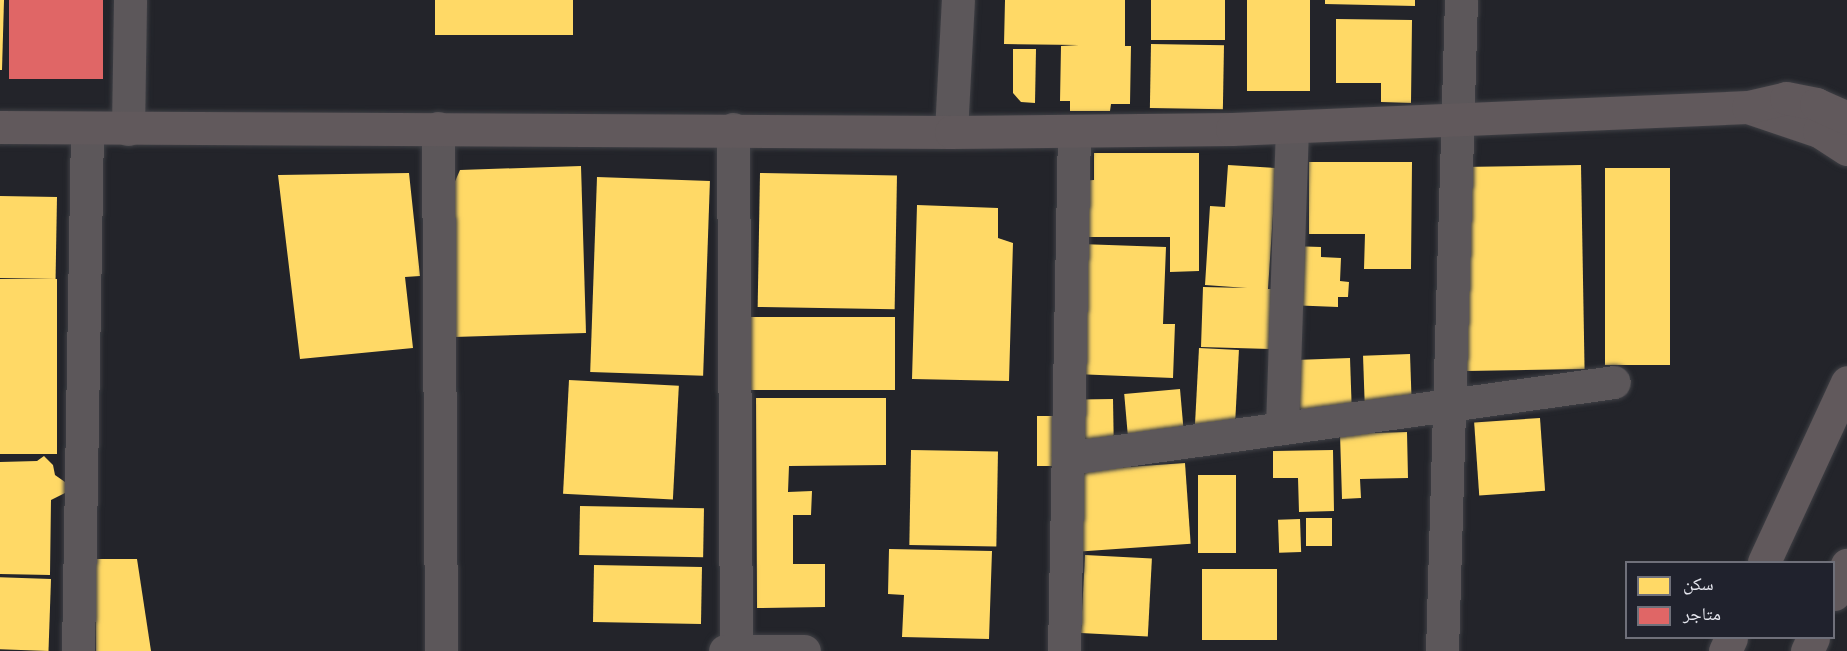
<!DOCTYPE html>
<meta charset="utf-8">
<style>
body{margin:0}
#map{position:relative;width:1847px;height:651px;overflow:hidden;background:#23242a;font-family:"Playfair Display","Noto Naskh Arabic",serif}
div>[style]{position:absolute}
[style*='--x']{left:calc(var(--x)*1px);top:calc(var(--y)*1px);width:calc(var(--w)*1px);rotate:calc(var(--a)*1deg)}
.homes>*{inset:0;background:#ffd966;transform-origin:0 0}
.shops>*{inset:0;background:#e06666;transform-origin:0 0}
.roads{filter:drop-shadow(0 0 2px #3f4045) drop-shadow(0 0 2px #3f4045)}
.street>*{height:33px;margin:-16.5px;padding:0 16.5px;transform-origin:16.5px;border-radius:16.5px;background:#5c575a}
.secondary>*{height:33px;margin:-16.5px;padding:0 16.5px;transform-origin:16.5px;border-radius:16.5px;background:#61595c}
span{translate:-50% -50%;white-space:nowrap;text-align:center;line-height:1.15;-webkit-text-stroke:6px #20222d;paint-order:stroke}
.legend{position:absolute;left:1625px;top:561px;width:210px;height:78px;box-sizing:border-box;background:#20222d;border:2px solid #6f707a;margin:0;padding:8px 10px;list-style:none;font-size:18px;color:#e5e6ee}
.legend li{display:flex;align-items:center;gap:12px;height:30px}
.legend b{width:30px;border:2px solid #6f707a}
</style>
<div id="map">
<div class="homes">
<div style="clip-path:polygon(0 0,4px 0,2px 70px,0 70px)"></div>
<div style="left:435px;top:0;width:138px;height:35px"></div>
<div style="clip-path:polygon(1005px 0,1125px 0,1125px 46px,1131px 46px,1130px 104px,1111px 104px,1110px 111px,1070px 111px,1070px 101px,1060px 101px,1061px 46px,1079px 45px,1004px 44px)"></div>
<div style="left:1151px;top:0;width:74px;height:40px"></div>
<div style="left:1247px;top:0;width:63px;height:91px"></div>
<div style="clip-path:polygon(1325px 0,1415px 0,1415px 6px,1325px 4px)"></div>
<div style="clip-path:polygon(1336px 19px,1412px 20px,1411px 103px,1381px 102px,1381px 83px,1336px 83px)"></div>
<div style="left:1151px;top:44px;width:73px;height:64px;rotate:1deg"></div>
<div style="clip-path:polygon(1013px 49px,1036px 49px,1035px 103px,1021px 102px,1013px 93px)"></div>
<div style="clip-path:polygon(1094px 153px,1199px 153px,1199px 271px,1170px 272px,1170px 237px,1078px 237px,1078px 181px,1094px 180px)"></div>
<div style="clip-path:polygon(1309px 162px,1412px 162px,1411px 269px,1364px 269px,1365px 234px,1309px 234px)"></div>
<div style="clip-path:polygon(1228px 165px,1276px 168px,1268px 289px,1272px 289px,1270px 349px,1201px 347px,1203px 287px,1247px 288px,1205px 285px,1210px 206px,1225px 207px)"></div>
<div style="left:1581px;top:165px;width:204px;height:119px;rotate:89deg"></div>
<div style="clip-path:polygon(581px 166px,586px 333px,454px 337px,450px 193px,460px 170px)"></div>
<div style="left:1605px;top:168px;width:65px;height:197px"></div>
<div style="clip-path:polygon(409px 173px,420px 276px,405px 277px,413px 348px,300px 359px,278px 175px)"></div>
<div style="left:760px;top:173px;width:137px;height:134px;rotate:1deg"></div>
<div style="left:597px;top:177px;width:113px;height:195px;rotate:2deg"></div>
<div style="left:0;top:196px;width:57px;height:82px;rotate:1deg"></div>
<div style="clip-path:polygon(917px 205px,998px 208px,998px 238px,1013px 243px,1009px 381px,912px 379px)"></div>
<div style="clip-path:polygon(1080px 244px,1166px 247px,1163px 324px,1175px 324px,1173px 378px,1075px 374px)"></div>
<div style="clip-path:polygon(1290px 246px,1321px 247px,1321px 257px,1341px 258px,1340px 281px,1349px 282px,1348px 297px,1338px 297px,1338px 307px,1288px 305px)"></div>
<div style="left:0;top:279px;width:57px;height:175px"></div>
<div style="left:749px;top:317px;width:146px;height:73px"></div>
<div style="left:1199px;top:348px;width:40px;height:81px;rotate:3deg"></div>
<div style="left:1410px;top:354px;width:48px;height:47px;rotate:88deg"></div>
<div style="left:1350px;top:358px;width:58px;height:55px;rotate:88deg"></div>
<div style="left:569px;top:380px;width:110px;height:114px;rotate:3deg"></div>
<div style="left:1180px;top:389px;width:42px;height:56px;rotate:85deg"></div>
<div style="clip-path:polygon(756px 398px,886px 398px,886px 465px,789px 466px,788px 492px,812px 491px,811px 515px,793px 515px,793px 564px,825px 564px,825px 607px,757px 608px)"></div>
<div style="left:1113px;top:399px;width:45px;height:33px;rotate:89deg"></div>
<div style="left:1037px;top:416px;width:21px;height:50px"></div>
<div style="left:1540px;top:418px;width:73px;height:66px;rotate:86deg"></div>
<div style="clip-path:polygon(1407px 432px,1408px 478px,1360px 479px,1361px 498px,1342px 499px,1340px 434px)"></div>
<div style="left:911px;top:450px;width:87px;height:95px;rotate:1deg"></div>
<div style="clip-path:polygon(1333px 450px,1334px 511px,1299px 512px,1298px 478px,1273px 478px,1273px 451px)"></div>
<div style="clip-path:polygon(44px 456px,53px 465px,55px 475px,65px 482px,65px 493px,51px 500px,50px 575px,0 574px,0 462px,37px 461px)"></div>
<div style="left:1185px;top:463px;width:81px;height:114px;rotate:86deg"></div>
<div style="left:1198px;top:475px;width:38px;height:78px"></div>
<div style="left:580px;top:506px;width:124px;height:49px;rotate:1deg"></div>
<div style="left:1332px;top:518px;width:28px;height:26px;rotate:90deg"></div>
<div style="left:1300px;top:519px;width:33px;height:22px;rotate:88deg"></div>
<div style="clip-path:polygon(889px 549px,992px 551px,989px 639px,902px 637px,904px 595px,888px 594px)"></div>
<div style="left:1085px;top:555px;width:67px;height:78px;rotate:3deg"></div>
<div style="clip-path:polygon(95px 559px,137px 559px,151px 651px,96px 651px)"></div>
<div style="left:594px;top:565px;width:108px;height:57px;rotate:1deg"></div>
<div style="left:1202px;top:569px;width:75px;height:71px"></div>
<div style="left:51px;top:579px;width:72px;height:51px;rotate:92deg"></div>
</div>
<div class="shops">
<div style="left:9px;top:0;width:94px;height:79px"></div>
</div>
<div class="roads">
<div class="street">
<div style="--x:438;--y:128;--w:523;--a:89.67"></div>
<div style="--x:128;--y:129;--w:129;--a:-89.1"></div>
<div style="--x:733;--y:129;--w:522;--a:89.67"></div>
<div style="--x:951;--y:132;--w:132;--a:-87"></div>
<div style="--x:1282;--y:428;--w:301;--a:-88.1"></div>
<div style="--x:1068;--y:458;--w:551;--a:-7.92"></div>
<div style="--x:78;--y:651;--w:522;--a:-89.01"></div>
<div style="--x:725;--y:651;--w:79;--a:0"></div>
<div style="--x:1064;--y:651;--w:520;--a:-88.9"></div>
<div style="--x:1442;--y:651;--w:651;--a:-88.33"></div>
</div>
<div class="secondary">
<div style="--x:1748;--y:107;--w:75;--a:18.7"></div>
<div style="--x:1819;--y:131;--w:33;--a:33"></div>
<div style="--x:0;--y:127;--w:951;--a:0.3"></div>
<div style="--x:951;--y:132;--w:281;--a:-0.6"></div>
<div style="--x:1232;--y:129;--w:516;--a:-2.44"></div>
<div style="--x:1748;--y:107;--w:39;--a:-13"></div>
<div style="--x:1786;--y:98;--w:31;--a:11"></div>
<div style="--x:1816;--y:104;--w:34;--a:24"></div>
<div style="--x:1764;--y:562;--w:198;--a:-65.2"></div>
<div style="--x:1834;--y:594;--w:32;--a:-66"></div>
<div style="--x:1725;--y:651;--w:14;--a:-65"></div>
<div style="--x:1807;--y:651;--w:14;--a:-65"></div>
</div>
</div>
<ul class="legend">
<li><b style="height:16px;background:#ffd966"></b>سكن</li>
<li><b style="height:16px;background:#e06666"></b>متاجر</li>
</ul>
</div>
